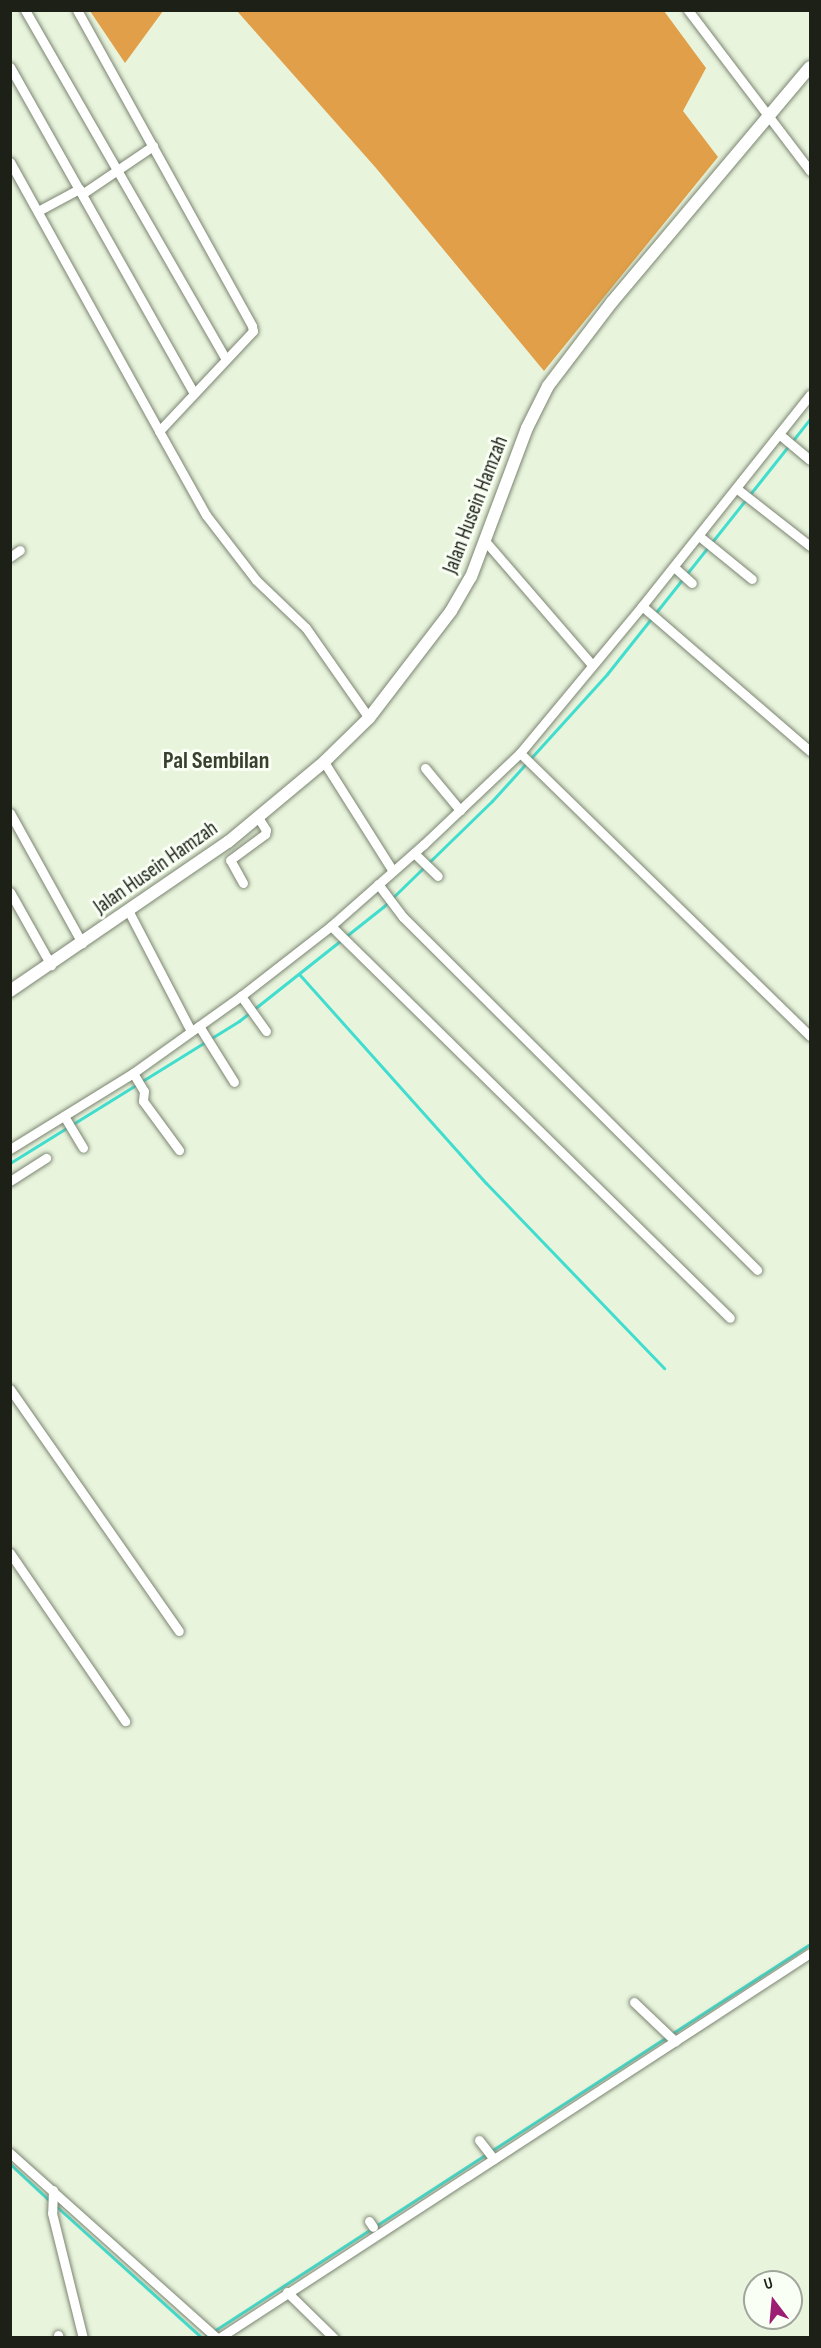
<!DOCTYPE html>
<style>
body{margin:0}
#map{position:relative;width:821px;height:2348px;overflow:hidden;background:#e9f4dd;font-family:"Sofia Sans Condensed",sans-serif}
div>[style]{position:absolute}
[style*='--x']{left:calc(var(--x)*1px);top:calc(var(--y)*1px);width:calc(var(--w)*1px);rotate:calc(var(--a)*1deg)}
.forest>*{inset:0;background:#e09f48}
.stream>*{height:3px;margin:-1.5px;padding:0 1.5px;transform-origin:1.5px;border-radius:1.5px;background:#41ddce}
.roads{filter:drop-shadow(0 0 2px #7b8571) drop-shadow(0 0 2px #7b8571)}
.minor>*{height:9px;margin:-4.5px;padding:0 4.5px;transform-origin:4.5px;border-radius:4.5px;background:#fff}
.tertiary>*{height:12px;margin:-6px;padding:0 6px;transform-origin:6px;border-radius:6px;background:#fff}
span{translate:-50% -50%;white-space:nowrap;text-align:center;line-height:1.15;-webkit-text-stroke:6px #fafff5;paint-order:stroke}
.street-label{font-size:21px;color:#1c2017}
.quarter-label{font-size:24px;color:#38402e;font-weight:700}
.frame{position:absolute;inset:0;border:12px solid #1c2017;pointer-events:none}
.north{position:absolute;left:743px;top:2270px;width:60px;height:60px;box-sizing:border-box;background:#fafff5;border:2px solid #a1a69c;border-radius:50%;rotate:344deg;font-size:16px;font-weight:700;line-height:24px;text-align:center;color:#1c2017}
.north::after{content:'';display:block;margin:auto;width:21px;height:27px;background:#9c1d72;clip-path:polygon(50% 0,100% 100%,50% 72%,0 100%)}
</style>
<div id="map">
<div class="forest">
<div style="clip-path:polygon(90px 11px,163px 11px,125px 63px)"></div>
<div style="clip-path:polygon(237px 11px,664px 11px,706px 68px,683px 111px,718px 157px,544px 371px,376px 168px)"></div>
</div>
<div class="stream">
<div style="--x:299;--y:974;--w:280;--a:48.2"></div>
<div style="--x:486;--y:1183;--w:257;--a:46.1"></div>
<div style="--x:10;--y:1163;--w:269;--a:-31.8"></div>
<div style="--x:239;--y:1021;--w:184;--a:-38.4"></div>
<div style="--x:383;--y:907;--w:152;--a:-44.2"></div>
<div style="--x:492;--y:801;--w:171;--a:-47.8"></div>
<div style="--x:607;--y:674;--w:326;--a:-51.5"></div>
<div style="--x:10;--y:2164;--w:56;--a:42.8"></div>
<div style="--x:56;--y:2206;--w:197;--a:42.1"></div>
<div style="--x:203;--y:2338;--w:724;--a:-32.99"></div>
</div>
<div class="roads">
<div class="minor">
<div style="--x:25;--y:10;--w:403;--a:60.1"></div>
<div style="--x:77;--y:10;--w:361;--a:61"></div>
<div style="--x:252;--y:326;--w:5;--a:79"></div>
<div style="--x:253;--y:331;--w:137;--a:133.2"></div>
<div style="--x:159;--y:431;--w:96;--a:60.8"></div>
<div style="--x:206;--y:515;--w:82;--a:52.4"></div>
<div style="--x:256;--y:580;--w:69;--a:43.8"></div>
<div style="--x:306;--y:628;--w:110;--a:55"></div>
<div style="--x:688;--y:10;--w:202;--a:52.8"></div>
<div style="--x:10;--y:67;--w:374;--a:60.6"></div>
<div style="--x:10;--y:162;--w:308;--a:61"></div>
<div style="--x:82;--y:194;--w:86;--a:-34.1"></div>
<div style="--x:38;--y:211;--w:47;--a:-28.2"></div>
<div style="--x:779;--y:434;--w:40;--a:40"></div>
<div style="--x:736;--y:488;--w:94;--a:38.1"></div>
<div style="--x:699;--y:536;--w:68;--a:39.1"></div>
<div style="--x:486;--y:542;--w:162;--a:49.2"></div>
<div style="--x:10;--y:557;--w:12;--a:-35"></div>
<div style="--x:674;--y:567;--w:24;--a:42"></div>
<div style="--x:642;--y:606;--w:222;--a:40.8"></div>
<div style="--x:520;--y:753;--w:405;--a:44.3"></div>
<div style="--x:324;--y:762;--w:129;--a:57.7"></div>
<div style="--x:425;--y:768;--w:55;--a:50.2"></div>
<div style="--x:10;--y:813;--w:149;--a:61"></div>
<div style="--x:414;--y:853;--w:33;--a:44"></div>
<div style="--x:243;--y:883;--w:26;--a:-119"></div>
<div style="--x:230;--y:860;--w:44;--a:-36.6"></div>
<div style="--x:265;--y:834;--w:4;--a:-76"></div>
<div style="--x:266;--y:830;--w:15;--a:-122"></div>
<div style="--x:378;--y:884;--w:41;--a:52.9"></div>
<div style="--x:403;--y:917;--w:500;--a:44.9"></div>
<div style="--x:10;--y:892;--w:84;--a:60.7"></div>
<div style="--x:129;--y:912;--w:134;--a:62.5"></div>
<div style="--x:331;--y:926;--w:559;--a:44.49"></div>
<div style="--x:241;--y:996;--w:43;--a:54.5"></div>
<div style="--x:199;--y:1026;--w:66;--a:58"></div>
<div style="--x:133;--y:1073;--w:21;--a:59"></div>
<div style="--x:144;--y:1091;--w:10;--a:96"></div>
<div style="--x:143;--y:1101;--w:61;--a:53.7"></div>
<div style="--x:64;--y:1116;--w:37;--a:59"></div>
<div style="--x:10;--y:1149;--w:145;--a:-31.7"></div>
<div style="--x:133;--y:1073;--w:133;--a:-35.5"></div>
<div style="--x:241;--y:996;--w:114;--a:-37.9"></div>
<div style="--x:331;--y:926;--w:123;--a:-41.4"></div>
<div style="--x:423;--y:845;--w:134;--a:-43.5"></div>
<div style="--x:520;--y:753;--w:191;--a:-50.3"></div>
<div style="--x:642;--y:606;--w:270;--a:-51.5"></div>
<div style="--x:10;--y:1181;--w:43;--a:-32.6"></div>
<div style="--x:10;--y:1389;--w:295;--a:55.1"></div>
<div style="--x:10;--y:1553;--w:204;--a:55.6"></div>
<div style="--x:634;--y:2002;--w:57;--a:43.6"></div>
<div style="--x:479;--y:2140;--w:24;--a:52"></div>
<div style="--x:10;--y:2153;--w:278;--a:41.8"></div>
<div style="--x:53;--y:2190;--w:23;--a:92"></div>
<div style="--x:52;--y:2213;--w:129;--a:76.1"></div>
<div style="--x:369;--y:2221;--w:7;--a:56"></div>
<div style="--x:287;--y:2292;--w:66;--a:44.4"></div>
<div style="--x:58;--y:2335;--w:3;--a:72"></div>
<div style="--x:219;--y:2338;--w:705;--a:-33.08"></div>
</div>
<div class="tertiary">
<div style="--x:10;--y:991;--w:264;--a:-34.4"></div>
<div style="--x:228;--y:842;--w:125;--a:-39.8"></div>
<div style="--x:324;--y:762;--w:63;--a:-44.4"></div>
<div style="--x:369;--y:718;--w:135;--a:-52.5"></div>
<div style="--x:451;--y:611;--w:39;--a:-60"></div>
<div style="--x:471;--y:577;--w:159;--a:-69.4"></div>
<div style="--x:527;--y:428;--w:47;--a:-63.4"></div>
<div style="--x:548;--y:386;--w:106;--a:-52.7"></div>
<div style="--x:612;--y:302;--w:307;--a:-49.9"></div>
</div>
</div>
<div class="street-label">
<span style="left:476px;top:505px;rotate:-69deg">Jalan Husein Hamzah</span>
<span style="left:156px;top:868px;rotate:-35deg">Jalan Husein Hamzah</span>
</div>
<div class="quarter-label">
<span style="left:216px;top:761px">Pal Sembilan</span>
</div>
<div class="frame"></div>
<div class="north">U</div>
</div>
